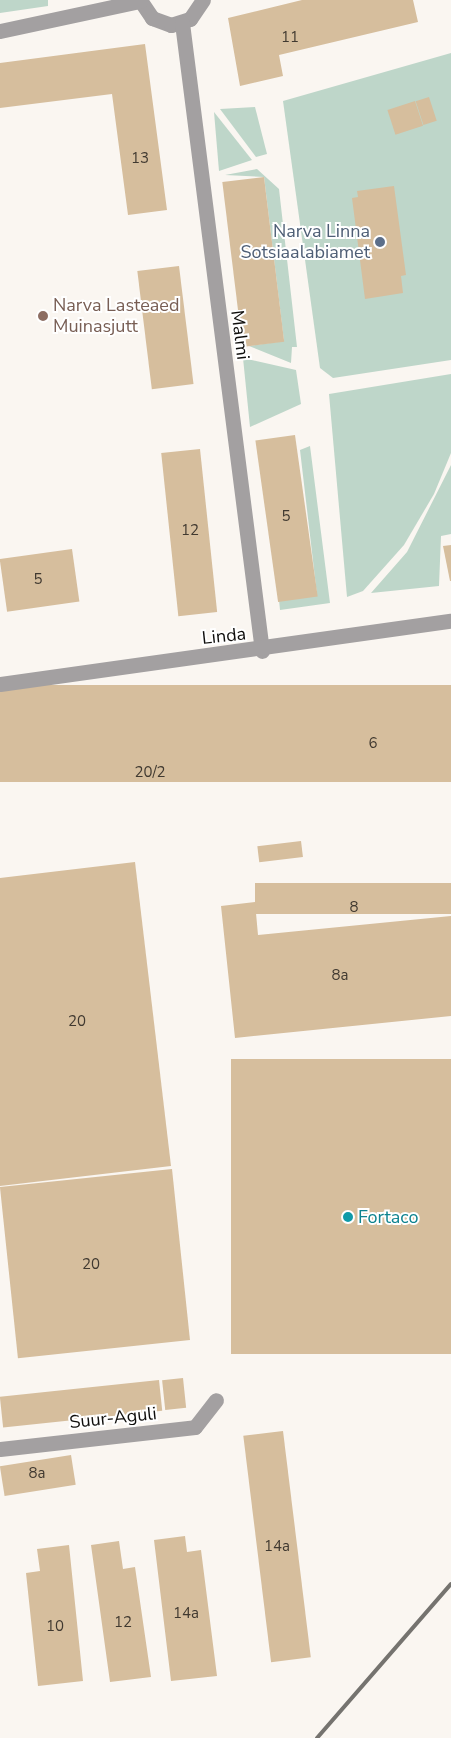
<!DOCTYPE html>
<style>
body{margin:0}
#map{position:relative;width:451px;height:1738px;overflow:hidden;background:#faf6f1;font-family:"Nunito Sans",sans-serif}
div>[style]{position:absolute}
[style*='--x']{left:calc(var(--x)*1px);top:calc(var(--y)*1px);width:calc(var(--w)*1px);rotate:calc(var(--a)*1deg)}
.green>*{inset:0;background:#bed6c9}
.building>*{inset:0;background:#d6be9d;transform-origin:0 0}
.minor>*{height:15px;margin:-7.5px;padding:0 7.5px;transform-origin:7.5px;border-radius:7.5px;background:#a3a0a1}
.rail>*{height:4px;margin:-2px;padding:0 2px;transform-origin:2px;border-radius:2px;background:#75736f}
.dots>*{width:14px;height:14px;translate:-50% -50%;box-sizing:border-box;border:2px solid #fff;border-radius:50%}
span{translate:-50% -50%;white-space:nowrap;text-align:center;line-height:1.15;-webkit-text-stroke:4px #fff;paint-order:stroke}
.number-label{font-size:15px;color:#403930}
.number-label span{-webkit-text-stroke-width:0}
.service-label{font-size:18px;color:#4e5e75}
.right{translate:-100% -50%;text-align:right}
.education-label{font-size:18px;color:#785e54}
.left{translate:0 -50%;text-align:left}
.street-label{font-size:18px;color:#0e0d0b}
.culture-label{font-size:18px;color:#0d838f}
</style>
<div id="map">
<div class="green">
<div style="clip-path:polygon(0 0,48px 0,48px 6px,0 13px)"></div>
<div style="clip-path:polygon(451px 53px,451px 360px,333px 378px,320px 368px,283px 101px)"></div>
<div style="clip-path:polygon(255px 107px,267px 154px,256px 157px,220px 109px)"></div>
<div style="clip-path:polygon(214px 112px,252px 160px,219px 171px)"></div>
<div style="clip-path:polygon(257px 169px,279px 189px,297px 347px,292px 347px,291px 363px,249px 346px,284px 341px,264px 177px,225px 175px)"></div>
<div style="clip-path:polygon(243px 358px,296px 370px,301px 404px,250px 427px)"></div>
<div style="clip-path:polygon(451px 374px,451px 453px,434px 494px,404px 545px,363px 591px,347px 597px,329px 394px)"></div>
<div style="clip-path:polygon(310px 446px,330px 603px,280px 610px,279px 600px,317px 595px,300px 450px)"></div>
<div style="clip-path:polygon(451px 465px,451px 534px,441px 536px,439px 586px,371px 593px,407px 552px)"></div>
</div>
<div class="building">
<div style="clip-path:polygon(302px 0,413px 0,418px 22px,279px 55px,283px 76px,240px 86px,228px 18px)"></div>
<div style="clip-path:polygon(145px 44px,167px 210px,128px 215px,112px 94px,0 108px,0 63px)"></div>
<div style="left:429px;top:97px;width:25px;height:14px;rotate:72deg"></div>
<div style="left:415px;top:101px;width:26px;height:29px;rotate:72deg"></div>
<div style="left:264px;top:177px;width:166px;height:42px;rotate:83deg"></div>
<div style="clip-path:polygon(394px 186px,406px 275px,401px 276px,403px 293px,365px 299px,352px 198px,358px 197px,357px 191px)"></div>
<div style="left:179px;top:266px;width:119px;height:42px;rotate:83deg"></div>
<div style="left:295px;top:435px;width:163px;height:40px;rotate:82deg"></div>
<div style="left:200px;top:449px;width:164px;height:39px;rotate:84deg"></div>
<div style="clip-path:polygon(451px 545px,451px 581px,450px 581px,443px 546px)"></div>
<div style="left:72px;top:549px;width:53px;height:73px;rotate:82deg"></div>
<div style="left:451px;top:685px;width:97px;height:455px;rotate:90deg"></div>
<div style="left:301px;top:841px;width:16px;height:44px;rotate:83deg"></div>
<div style="clip-path:polygon(135px 862px,171px 1166px,0 1186px,0 878px)"></div>
<div style="left:451px;top:883px;width:31px;height:196px;rotate:90deg"></div>
<div style="clip-path:polygon(255px 902px,258px 935px,451px 916px,451px 1016px,235px 1038px,221px 906px)"></div>
<div style="left:451px;top:1059px;width:295px;height:220px;rotate:90deg"></div>
<div style="left:172px;top:1169px;width:172px;height:173px;rotate:84deg"></div>
<div style="left:183px;top:1378px;width:30px;height:21px;rotate:84deg"></div>
<div style="left:159px;top:1380px;width:31px;height:160px;rotate:84deg"></div>
<div style="left:283px;top:1431px;width:228px;height:40px;rotate:83deg"></div>
<div style="left:71px;top:1455px;width:30px;height:72px;rotate:81deg"></div>
<div style="clip-path:polygon(185px 1536px,187px 1552px,201px 1550px,217px 1676px,171px 1681px,154px 1540px)"></div>
<div style="clip-path:polygon(119px 1541px,123px 1569px,135px 1567px,151px 1677px,110px 1682px,91px 1545px)"></div>
<div style="clip-path:polygon(69px 1545px,83px 1681px,38px 1686px,26px 1573px,40px 1571px,37px 1549px)"></div>
</div>
<div class="minor">
<div style="--x:140;--y:0;--w:22;--a:56"></div>
<div style="--x:152;--y:18;--w:20;--a:20"></div>
<div style="--x:171;--y:25;--w:20;--a:-18"></div>
<div style="--x:190;--y:19;--w:23;--a:-56"></div>
<div style="--x:182;--y:23;--w:633;--a:82.74"></div>
<div style="--x:0;--y:31;--w:143;--a:-12.1"></div>
<div style="--x:0;--y:684;--w:455;--a:-8"></div>
<div style="--x:0;--y:1449;--w:196;--a:-6.4"></div>
<div style="--x:195;--y:1427;--w:34;--a:-52"></div>
</div>
<div class="rail">
<div style="--x:317;--y:1738;--w:204;--a:-49"></div>
</div>
<div class="dots">
<div style="left:380px;top:242px;background:#5c6f8a"></div>
<div style="left:43px;top:316px;background:#8d6e63"></div>
<div style="left:348px;top:1217px;background:#0f9aa8"></div>
</div>
<div class="number-label">
<span style="left:290px;top:38px">11</span>
<span style="left:140px;top:159px">13</span>
<span style="left:286px;top:517px">5</span>
<span style="left:190px;top:531px">12</span>
<span style="left:38px;top:580px">5</span>
<span style="left:373px;top:744px">6</span>
<span style="left:150px;top:773px">20/2</span>
<span style="left:354px;top:908px">8</span>
<span style="left:340px;top:976px">8a</span>
<span style="left:77px;top:1022px">20</span>
<span style="left:91px;top:1265px">20</span>
<span style="left:37px;top:1474px">8a</span>
<span style="left:277px;top:1547px">14a</span>
<span style="left:186px;top:1614px">14a</span>
<span style="left:123px;top:1623px">12</span>
<span style="left:55px;top:1627px">10</span>
</div>
<div class="service-label">
<span class="right" style="left:370px;top:242px">Narva Linna<br>Sotsiaalabiamet</span>
</div>
<div class="education-label">
<span class="left" style="left:53px;top:316px">Narva Lasteaed<br>Muinasjutt</span>
</div>
<div class="street-label">
<span style="left:240px;top:335px;rotate:83deg">Malmi</span>
<span style="left:224px;top:636px;rotate:-6deg">Linda</span>
<span style="left:113px;top:1418px;rotate:-6deg">Suur-Aguli</span>
</div>
<div class="culture-label">
<span class="left" style="left:358px;top:1217px">Fortaco</span>
</div>
</div>
